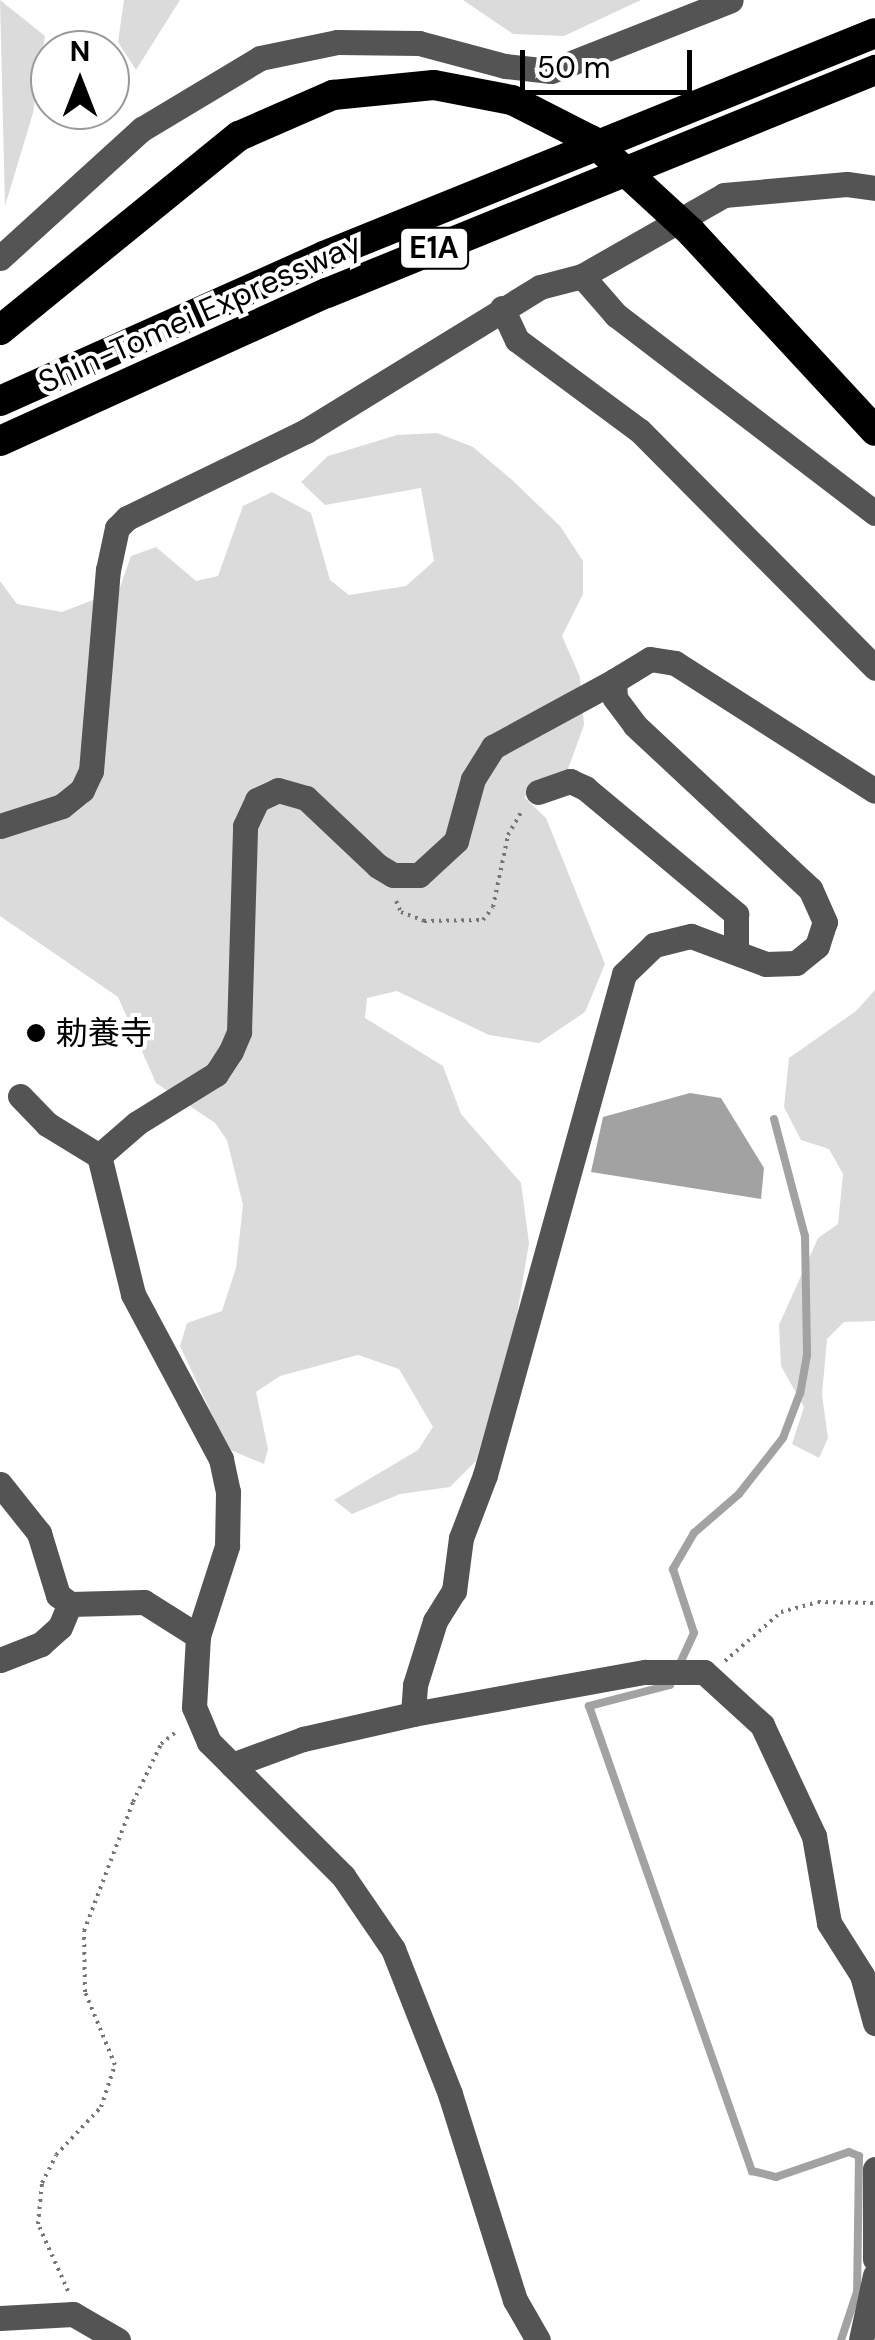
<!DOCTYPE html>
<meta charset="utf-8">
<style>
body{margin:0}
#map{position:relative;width:875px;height:2340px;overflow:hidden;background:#fff;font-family:"DM Sans","Noto Sans JP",sans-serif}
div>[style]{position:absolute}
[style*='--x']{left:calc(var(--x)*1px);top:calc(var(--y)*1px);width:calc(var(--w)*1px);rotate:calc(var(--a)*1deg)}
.green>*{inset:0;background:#dbdbdb}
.water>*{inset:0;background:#a2a2a2}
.stream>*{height:8px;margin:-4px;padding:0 4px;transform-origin:4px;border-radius:4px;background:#a2a2a2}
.path>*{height:4px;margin-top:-2px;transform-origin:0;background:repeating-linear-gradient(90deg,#767676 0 2.5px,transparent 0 7.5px)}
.minor>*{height:25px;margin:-12.5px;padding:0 12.5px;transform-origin:12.5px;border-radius:12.5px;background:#545454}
.highway>*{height:30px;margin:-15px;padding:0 15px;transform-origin:15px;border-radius:15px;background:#000}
.dots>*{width:28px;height:28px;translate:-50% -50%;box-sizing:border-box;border:5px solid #fff;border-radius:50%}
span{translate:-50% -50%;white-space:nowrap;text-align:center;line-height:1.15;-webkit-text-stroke:8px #fff;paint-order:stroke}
.shield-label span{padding:2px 8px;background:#fff;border:2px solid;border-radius:8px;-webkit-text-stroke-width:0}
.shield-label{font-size:30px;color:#000;font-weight:700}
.street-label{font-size:32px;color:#000}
.poi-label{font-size:32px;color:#000}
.left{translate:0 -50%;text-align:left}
.north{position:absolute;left:30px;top:30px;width:100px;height:100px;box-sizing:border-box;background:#fff;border:2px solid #999;border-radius:50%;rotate:0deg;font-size:28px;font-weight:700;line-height:40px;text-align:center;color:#000}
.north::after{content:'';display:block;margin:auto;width:35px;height:45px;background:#000;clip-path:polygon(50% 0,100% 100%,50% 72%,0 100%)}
.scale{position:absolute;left:520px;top:50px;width:172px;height:45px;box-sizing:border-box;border:5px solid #000;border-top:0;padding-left:12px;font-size:30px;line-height:35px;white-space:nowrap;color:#000;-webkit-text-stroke:8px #fff;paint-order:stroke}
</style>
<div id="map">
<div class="green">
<div style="clip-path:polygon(0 0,45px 36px,33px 113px,5px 206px)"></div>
<div style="clip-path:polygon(124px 0,180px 0,136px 70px,118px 42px)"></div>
<div style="clip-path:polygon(463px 0,641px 0,564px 36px,513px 34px)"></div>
<div style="clip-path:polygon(437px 433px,473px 447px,511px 479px,560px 526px,583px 561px,583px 594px,562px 636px,580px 677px,584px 725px,568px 769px,524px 797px,546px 818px,605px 964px,585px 1012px,539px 1043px,489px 1035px,397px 991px,367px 998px,365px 1018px,443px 1066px,461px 1114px,521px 1183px,529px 1243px,514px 1333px,476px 1461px,450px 1487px,400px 1494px,352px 1514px,334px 1500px,418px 1450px,433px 1427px,399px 1369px,358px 1355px,280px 1376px,256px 1392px,268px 1449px,264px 1464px,228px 1449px,180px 1346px,187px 1323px,222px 1311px,236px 1268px,243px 1205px,227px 1140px,215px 1123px,156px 1083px,118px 997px,0 916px,0 581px,17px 604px,62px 612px,119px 590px,131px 556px,156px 547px,196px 581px,218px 576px,243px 506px,272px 492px,311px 513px,330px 580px,349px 595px,406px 586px,434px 561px,421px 488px,325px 505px,301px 482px,328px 456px,397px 435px)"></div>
<div style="clip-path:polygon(875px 990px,875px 1321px,844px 1322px,827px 1339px,822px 1395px,828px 1438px,819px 1458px,792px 1444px,804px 1407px,781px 1366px,779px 1325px,818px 1238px,838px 1224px,843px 1174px,829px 1149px,801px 1140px,784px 1107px,789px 1058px,856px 1011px)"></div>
</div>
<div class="water">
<div style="clip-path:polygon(690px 1093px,721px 1098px,764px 1168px,761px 1199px,591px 1172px,603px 1117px)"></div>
</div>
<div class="stream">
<div style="--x:774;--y:1119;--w:121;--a:75.2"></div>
<div style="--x:805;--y:1236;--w:119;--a:89"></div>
<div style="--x:807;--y:1355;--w:39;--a:100"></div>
<div style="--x:800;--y:1393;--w:48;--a:110.7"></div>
<div style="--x:783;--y:1438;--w:71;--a:128.2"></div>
<div style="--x:739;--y:1494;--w:60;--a:139.1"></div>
<div style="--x:694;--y:1533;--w:42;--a:120.3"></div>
<div style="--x:673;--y:1569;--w:67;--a:71.8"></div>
<div style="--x:694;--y:1633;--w:57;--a:114.8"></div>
<div style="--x:670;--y:1685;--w:84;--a:165.5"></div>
<div style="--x:589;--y:1706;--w:493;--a:70.7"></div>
<div style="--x:752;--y:2171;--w:25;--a:14"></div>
<div style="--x:776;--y:2177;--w:77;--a:-18.9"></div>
<div style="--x:849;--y:2152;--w:11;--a:22"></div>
<div style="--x:859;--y:2156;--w:136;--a:90.8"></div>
<div style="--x:857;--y:2292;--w:51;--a:108.4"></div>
</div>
<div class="path">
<div style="--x:396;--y:901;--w:12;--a:66"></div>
<div style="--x:401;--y:912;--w:25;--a:21"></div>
<div style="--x:424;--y:921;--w:59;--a:-1"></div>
<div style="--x:483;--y:920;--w:16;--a:-52"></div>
<div style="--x:493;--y:907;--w:74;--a:-78.2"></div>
<div style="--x:508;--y:835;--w:28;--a:-60"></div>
<div style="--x:725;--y:1661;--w:74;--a:-41.2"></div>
<div style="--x:781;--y:1612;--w:38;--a:-15"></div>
<div style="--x:818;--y:1602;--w:57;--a:1"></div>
<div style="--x:68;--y:2291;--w:73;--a:-114.1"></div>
<div style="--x:38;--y:2224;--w:41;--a:-84.4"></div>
<div style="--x:42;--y:2183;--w:31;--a:-63"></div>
<div style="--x:56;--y:2155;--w:66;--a:-46.8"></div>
<div style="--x:101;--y:2107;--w:44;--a:-71.6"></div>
<div style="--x:115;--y:2065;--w:79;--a:-112.3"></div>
<div style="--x:85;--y:1992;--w:61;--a:-90.9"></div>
<div style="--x:84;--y:1931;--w:138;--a:-69.2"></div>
<div style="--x:133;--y:1802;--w:64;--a:-64.2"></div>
<div style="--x:161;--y:1744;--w:21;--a:-39"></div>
</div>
<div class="minor">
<div style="--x:0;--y:258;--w:192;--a:-42.3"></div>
<div style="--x:142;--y:129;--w:138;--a:-31"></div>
<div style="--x:260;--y:58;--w:79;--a:-11.7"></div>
<div style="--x:337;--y:42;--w:82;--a:0.7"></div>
<div style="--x:419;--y:43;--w:89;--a:15"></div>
<div style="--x:505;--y:66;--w:46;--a:6.2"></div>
<div style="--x:551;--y:71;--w:193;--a:-21.5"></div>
<div style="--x:582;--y:276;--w:163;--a:-29.7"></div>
<div style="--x:724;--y:195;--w:123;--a:-5.1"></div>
<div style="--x:847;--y:184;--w:28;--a:8"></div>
<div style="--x:502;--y:308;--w:35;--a:65"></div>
<div style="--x:517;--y:340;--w:153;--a:36.5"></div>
<div style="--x:640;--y:431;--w:334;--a:45.2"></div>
<div style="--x:538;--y:792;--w:34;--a:-19"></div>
<div style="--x:570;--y:781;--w:17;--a:25"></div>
<div style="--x:585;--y:788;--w:197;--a:39.8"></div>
<div style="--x:736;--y:914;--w:33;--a:90"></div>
<div style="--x:0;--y:826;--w:65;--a:-17.9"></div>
<div style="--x:62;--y:806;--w:26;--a:-39"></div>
<div style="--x:82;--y:790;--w:21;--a:-65"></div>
<div style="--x:91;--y:771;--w:202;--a:-85.2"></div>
<div style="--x:108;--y:570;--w:43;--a:-77.9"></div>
<div style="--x:117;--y:528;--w:14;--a:-45"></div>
<div style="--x:127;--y:518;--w:199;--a:-25.9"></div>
<div style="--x:306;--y:431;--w:275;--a:-31.6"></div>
<div style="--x:540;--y:287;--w:43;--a:-14.7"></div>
<div style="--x:582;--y:276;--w:52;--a:48.9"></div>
<div style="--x:616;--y:315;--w:326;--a:37.4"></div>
<div style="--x:20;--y:1096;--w:39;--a:46"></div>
<div style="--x:47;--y:1124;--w:61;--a:31.6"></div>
<div style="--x:0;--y:1484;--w:63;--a:51.5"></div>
<div style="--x:39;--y:1533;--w:65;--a:73"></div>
<div style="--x:58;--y:1595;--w:15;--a:37"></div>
<div style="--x:70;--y:1604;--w:74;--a:-1.5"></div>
<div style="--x:144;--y:1602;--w:64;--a:32.2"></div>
<div style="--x:198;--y:1636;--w:71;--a:93.2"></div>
<div style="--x:194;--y:1707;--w:38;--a:67"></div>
<div style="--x:209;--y:1742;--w:190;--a:45"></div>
<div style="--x:343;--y:1876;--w:88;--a:55.6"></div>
<div style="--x:393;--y:1949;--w:156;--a:68.5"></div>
<div style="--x:450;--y:2094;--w:216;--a:72.5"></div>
<div style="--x:515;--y:2300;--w:46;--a:60.1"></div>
<div style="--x:198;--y:1636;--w:95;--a:-72.1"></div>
<div style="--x:227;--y:1546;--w:54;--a:-88.9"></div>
<div style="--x:228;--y:1492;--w:34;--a:-102"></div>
<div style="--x:221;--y:1459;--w:187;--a:-118.1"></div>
<div style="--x:133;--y:1294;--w:142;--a:-103.8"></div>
<div style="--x:99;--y:1156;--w:50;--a:-41"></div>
<div style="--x:137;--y:1123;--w:93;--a:-31.8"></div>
<div style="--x:216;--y:1074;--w:27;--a:-57"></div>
<div style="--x:231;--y:1051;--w:21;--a:-67"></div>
<div style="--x:239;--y:1032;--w:206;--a:-88.3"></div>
<div style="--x:245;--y:826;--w:29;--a:-65"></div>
<div style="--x:257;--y:800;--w:23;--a:-25"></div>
<div style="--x:278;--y:790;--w:29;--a:16"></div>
<div style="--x:306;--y:798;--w:99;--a:43.4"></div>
<div style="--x:378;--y:866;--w:17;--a:31"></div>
<div style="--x:393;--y:875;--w:26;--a:0"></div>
<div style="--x:419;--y:875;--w:50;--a:-42.6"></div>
<div style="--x:456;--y:841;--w:64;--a:-74.7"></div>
<div style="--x:473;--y:779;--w:38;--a:-58"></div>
<div style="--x:493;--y:747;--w:138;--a:-28.6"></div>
<div style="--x:0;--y:1660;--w:44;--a:-21.3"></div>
<div style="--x:41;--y:1644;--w:25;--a:-42"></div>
<div style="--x:60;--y:1627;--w:25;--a:-67"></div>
<div style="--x:413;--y:1714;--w:29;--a:-86"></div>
<div style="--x:415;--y:1685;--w:67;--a:-72.6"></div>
<div style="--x:435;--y:1621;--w:36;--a:-58"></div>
<div style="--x:454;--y:1591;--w:53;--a:-82.5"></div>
<div style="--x:461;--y:1538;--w:67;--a:-69.1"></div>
<div style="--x:485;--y:1475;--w:520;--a:-74.49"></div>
<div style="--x:624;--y:974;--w:42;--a:-44"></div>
<div style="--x:654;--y:945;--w:38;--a:-14"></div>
<div style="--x:691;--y:936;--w:80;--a:20.5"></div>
<div style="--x:766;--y:964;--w:30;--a:-2"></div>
<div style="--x:796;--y:963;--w:27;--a:-39"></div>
<div style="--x:817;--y:946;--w:25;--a:-72"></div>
<div style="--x:825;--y:922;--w:36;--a:-114"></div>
<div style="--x:810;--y:889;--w:240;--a:-136.9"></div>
<div style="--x:635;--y:725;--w:34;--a:-127"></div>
<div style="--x:615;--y:698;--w:17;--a:-93"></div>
<div style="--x:614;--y:681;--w:42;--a:-31.4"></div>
<div style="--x:650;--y:659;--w:25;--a:9"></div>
<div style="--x:675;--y:663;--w:237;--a:32.6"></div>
<div style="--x:232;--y:1765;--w:76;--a:-20.1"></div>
<div style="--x:303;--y:1739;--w:113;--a:-12.8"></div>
<div style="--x:413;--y:1714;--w:236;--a:-10.3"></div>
<div style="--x:645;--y:1672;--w:59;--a:0"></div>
<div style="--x:704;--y:1672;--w:79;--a:42.4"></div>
<div style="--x:762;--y:1725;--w:123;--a:64.9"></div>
<div style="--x:814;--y:1836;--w:88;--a:80.2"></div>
<div style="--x:829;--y:1923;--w:62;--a:57.6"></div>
<div style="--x:862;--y:1975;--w:50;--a:74.8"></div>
<div style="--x:875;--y:2169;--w:90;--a:90"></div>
<div style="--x:0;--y:2318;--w:73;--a:-3.1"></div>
<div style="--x:73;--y:2314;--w:52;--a:30"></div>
<div style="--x:861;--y:2340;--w:66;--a:-77.8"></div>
</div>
<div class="highway">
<div style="--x:0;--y:330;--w:308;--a:-39.1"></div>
<div style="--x:239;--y:136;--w:103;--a:-23.6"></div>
<div style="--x:333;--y:95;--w:101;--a:-5.7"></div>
<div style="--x:434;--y:85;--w:79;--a:10.9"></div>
<div style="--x:512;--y:100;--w:89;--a:26.9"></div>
<div style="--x:591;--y:140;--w:136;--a:42.6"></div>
<div style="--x:691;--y:232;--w:271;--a:47.2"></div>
<div style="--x:0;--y:401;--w:355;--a:-24.1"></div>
<div style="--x:324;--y:256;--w:594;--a:-22.03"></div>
<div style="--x:0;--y:441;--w:359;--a:-24.4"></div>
<div style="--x:327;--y:293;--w:592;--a:-22.14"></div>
</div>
<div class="dots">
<div style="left:36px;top:1033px;background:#000"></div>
</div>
<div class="shield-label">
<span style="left:434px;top:248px">E1A</span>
</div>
<div class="street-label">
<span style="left:200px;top:313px;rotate:-24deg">Shin-Tomei Expressway</span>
</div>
<div class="poi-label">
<span class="left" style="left:56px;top:1033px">勅養寺</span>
</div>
<div class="north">N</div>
<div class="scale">50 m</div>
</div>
